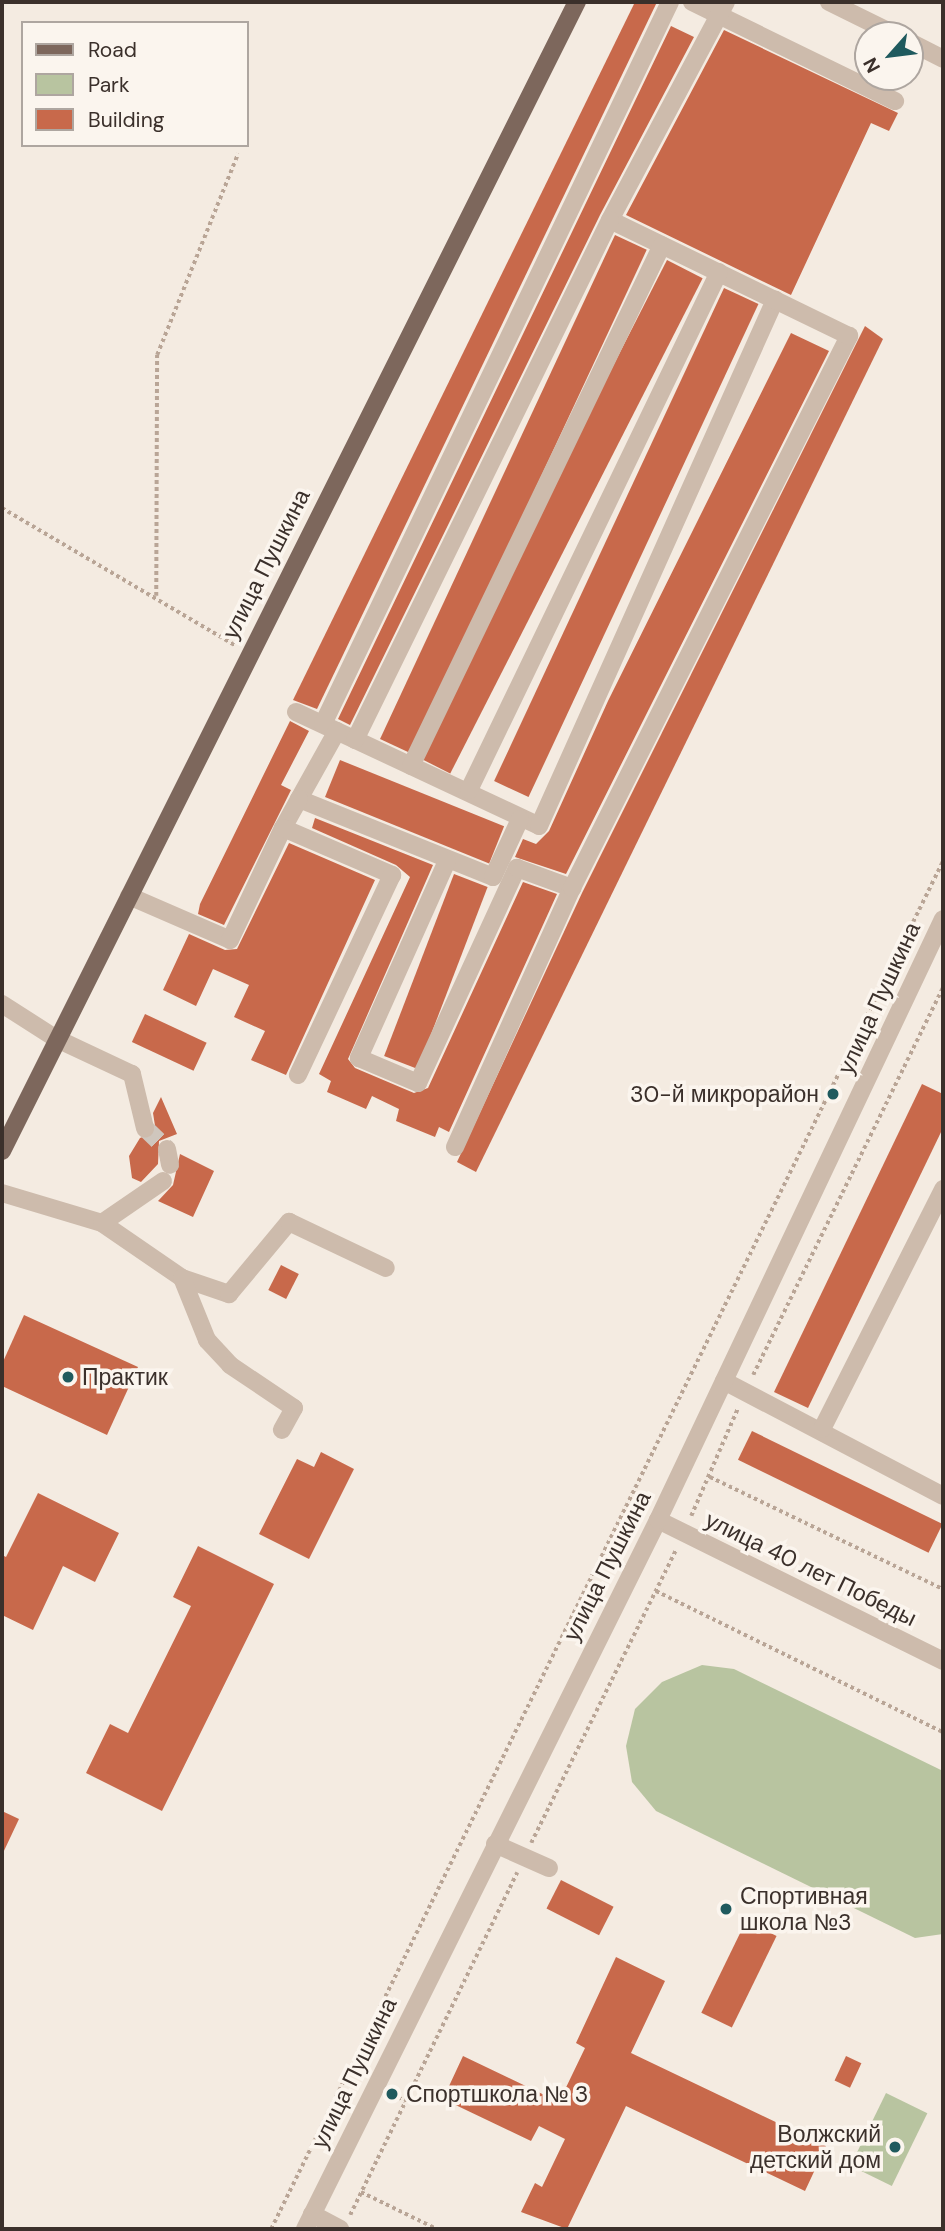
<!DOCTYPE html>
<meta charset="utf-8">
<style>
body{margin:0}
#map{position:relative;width:945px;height:2231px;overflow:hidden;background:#f4ebe1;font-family:"DM Sans",sans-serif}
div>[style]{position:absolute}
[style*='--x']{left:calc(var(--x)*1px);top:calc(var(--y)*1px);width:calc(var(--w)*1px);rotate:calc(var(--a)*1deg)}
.green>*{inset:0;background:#b8c4a0;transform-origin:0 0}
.building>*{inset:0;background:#c8694b;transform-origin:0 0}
.minor-tunnel>*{height:18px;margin-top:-9px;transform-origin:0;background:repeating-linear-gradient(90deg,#cfc6bd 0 18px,transparent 0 27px)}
.path>*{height:3.5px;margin-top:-1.75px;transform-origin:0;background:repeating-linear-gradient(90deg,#b9a596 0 3.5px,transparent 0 7px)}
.minor>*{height:18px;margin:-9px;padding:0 9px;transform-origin:9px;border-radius:9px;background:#cdbbac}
.major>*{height:18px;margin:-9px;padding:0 9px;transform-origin:9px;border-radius:9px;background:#7d675c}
.dots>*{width:19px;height:19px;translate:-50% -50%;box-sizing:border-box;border:4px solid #fbf5ee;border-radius:50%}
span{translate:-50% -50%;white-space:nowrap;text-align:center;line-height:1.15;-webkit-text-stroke:7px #fbf5ee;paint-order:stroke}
.street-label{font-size:23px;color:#3b302b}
.poi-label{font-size:23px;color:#3b302b}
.right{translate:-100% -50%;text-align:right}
.left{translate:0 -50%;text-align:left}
.frame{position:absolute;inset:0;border:4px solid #3b302b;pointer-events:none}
.legend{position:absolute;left:21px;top:21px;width:228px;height:126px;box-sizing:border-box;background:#fbf5ee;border:2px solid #aea6a0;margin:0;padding:9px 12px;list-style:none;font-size:21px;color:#3b302b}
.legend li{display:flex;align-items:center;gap:14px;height:35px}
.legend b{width:35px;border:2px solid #aea6a0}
.north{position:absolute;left:854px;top:21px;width:70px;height:70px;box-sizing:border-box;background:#fbf5ee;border:2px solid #aea6a0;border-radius:50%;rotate:242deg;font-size:19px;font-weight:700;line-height:28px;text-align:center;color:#3b302b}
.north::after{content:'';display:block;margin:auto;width:24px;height:32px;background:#1f5a5e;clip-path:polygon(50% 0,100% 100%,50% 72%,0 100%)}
</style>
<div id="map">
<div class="green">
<div style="clip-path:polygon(702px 1665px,734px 1669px,943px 1771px,943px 1934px,915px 1938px,656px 1811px,632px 1782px,626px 1746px,635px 1709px,662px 1682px)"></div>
<div style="left:886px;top:2093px;width:46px;height:81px;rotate:26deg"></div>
</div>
<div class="building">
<div style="clip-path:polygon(635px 2px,657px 2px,317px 709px,293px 700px)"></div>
<div style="clip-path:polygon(671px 26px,694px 37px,600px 215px,350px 725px,338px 719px)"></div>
<div style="clip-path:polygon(724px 30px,898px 113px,889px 131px,871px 123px,791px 295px,626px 215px)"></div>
<div style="left:615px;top:235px;width:35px;height:556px;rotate:25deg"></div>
<div style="left:667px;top:260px;width:40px;height:556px;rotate:27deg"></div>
<div style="left:724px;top:288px;width:38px;height:544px;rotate:25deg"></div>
<div style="clip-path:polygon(865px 326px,883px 339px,476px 1172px,457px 1162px,582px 893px)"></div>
<div style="clip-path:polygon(791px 333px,829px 351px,566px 874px,515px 857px,523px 839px,536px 844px,549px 831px,608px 701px)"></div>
<div style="clip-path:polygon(290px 721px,309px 731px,281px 785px,291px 790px,224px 925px,198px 914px,200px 904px)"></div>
<div style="left:340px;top:760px;width:177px;height:40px;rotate:22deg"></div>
<div style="clip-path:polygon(315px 818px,433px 865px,348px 1059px,355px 1068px,414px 1093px,428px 1088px,523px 882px,557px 894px,449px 1132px,439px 1127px,435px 1137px,396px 1121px,399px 1109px,372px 1096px,366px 1109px,327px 1092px,331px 1081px,319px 1074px,410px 877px,396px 865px,312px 828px)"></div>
<div style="clip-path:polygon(289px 843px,375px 880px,286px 1075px,251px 1060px,265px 1031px,234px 1017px,249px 985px,213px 969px,196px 1006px,163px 990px,189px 934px,225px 950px,237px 949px)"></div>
<div style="left:454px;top:874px;width:36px;height:195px;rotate:21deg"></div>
<div style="left:145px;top:1014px;width:68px;height:31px;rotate:25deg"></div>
<div style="clip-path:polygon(922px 1084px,943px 1094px,943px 1128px,808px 1408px,774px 1392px)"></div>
<div style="clip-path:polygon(161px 1097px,177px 1134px,159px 1141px,158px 1164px,141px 1182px,132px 1178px,129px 1156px,140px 1138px,156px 1132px,153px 1113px)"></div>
<div style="clip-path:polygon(180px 1154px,214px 1171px,193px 1217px,158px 1201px,173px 1185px)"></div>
<div style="left:281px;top:1265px;width:20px;height:28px;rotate:27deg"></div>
<div style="clip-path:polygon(24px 1315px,138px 1367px,107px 1435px,2px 1386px,2px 1364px)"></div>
<div style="left:752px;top:1431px;width:212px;height:32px;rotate:26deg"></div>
<div style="clip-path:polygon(321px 1452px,354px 1469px,309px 1559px,259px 1534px,297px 1459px,314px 1467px)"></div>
<div style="clip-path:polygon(38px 1493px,119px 1533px,95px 1582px,63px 1566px,33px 1630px,2px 1615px,2px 1555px,6px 1557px)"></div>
<div style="clip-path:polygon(198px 1546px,274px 1584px,162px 1811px,86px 1773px,110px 1724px,128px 1733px,191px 1606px,173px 1597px)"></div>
<div style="clip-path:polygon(2px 1811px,19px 1819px,2px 1855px)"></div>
<div style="left:561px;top:1880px;width:59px;height:32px;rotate:27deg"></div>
<div style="left:746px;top:1921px;width:34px;height:102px;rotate:26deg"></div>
<div style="clip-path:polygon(616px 1957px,665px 1981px,631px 2053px,826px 2146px,805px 2191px,626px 2106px,567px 2229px,521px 2212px,535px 2183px,542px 2187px,565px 2139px,539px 2126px,531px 2141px,443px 2099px,463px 2056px,559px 2102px,585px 2048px,576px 2043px)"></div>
<div style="left:846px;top:2056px;width:17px;height:27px;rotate:25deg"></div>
</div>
<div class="minor-tunnel">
<div style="--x:145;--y:1128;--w:30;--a:44"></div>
</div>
<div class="path">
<div style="--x:2;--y:508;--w:270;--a:30.5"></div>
<div style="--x:156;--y:596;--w:241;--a:-89.8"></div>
<div style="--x:157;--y:355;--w:217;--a:-68.1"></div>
<div style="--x:753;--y:1375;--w:431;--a:-63.9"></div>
<div style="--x:710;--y:1477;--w:259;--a:25.7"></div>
<div style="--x:691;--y:1516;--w:118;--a:-66.5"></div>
<div style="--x:656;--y:1591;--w:320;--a:26.2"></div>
<div style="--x:531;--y:1843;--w:328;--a:-63.7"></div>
<div style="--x:392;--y:2094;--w:15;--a:28"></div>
<div style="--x:361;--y:2192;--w:85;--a:26"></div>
<div style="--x:350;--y:2215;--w:381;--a:-64"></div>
<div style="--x:271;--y:2229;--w:1524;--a:-63.84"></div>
</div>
<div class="minor">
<div style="--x:692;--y:2;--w:226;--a:26"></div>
<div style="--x:829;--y:2;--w:75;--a:26.2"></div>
<div style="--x:910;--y:42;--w:37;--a:27"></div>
<div style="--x:296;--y:712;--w:268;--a:25.1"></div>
<div style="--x:539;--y:826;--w:577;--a:-65.84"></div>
<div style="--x:775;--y:300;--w:183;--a:-154.1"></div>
<div style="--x:610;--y:220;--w:247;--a:-62"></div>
<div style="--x:323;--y:724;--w:801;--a:-64.33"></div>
<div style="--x:337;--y:731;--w:78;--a:119.2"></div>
<div style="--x:299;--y:799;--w:209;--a:21.9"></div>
<div style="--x:493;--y:877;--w:64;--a:-65"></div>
<div style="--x:355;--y:740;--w:579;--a:-63.88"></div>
<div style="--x:411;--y:766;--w:578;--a:-64.28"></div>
<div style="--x:469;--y:790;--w:575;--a:-64.24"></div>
<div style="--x:283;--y:828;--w:33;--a:-61"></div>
<div style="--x:447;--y:861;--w:216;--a:114.1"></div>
<div style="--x:359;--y:1058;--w:64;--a:23"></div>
<div style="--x:418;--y:1083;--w:237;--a:-65.3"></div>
<div style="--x:517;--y:868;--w:59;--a:20"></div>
<div style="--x:129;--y:896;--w:110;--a:23.5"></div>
<div style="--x:230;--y:940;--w:124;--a:-64.7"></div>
<div style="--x:283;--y:828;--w:119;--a:23.3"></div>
<div style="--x:392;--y:875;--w:221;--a:115.2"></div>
<div style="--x:2;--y:1004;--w:63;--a:32.7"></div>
<div style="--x:55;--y:1038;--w:85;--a:25.1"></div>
<div style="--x:132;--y:1074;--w:56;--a:76.5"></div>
<div style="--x:455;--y:1147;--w:284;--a:-65.7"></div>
<div style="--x:572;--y:888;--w:618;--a:-63.35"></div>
<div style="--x:849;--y:336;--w:82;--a:-154.1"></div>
<div style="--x:167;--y:1149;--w:16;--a:79"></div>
<div style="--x:2;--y:1193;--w:104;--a:16.7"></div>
<div style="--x:102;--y:1223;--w:97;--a:34.5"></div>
<div style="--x:182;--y:1278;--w:50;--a:18.8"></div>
<div style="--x:229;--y:1294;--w:94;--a:-50.2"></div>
<div style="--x:289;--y:1222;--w:107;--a:25.4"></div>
<div style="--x:102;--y:1223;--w:74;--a:-34.5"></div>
<div style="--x:182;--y:1278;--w:67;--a:68"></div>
<div style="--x:207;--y:1340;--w:34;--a:47"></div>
<div style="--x:230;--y:1365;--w:77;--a:33.9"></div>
<div style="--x:294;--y:1408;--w:25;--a:119"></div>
<div style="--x:724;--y:1381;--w:247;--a:27.7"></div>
<div style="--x:822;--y:1429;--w:269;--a:-63.2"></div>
<div style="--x:658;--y:1520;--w:318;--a:26.3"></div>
<div style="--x:495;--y:1844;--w:59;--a:24"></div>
<div style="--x:312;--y:2214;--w:32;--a:28"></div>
<div style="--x:305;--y:2229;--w:792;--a:-63.53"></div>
<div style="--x:658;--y:1520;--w:665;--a:-64.63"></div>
</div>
<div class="major">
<div style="--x:2;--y:1151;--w:1285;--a:-63.42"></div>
</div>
<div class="dots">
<div style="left:833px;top:1094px;background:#1f5a5e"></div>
<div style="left:68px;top:1377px;background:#1f5a5e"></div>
<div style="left:726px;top:1909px;background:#1f5a5e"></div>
<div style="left:392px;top:2094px;background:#1f5a5e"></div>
<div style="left:895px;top:2147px;background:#1f5a5e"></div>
</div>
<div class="street-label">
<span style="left:266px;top:564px;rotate:-63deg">улица Пушкина</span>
<span style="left:879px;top:998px;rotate:-65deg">улица Пушкина</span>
<span style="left:607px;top:1566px;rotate:-63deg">улица Пушкина</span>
<span style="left:811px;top:1569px;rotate:26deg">улица 40 лет Победы</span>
<span style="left:354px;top:2073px;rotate:-64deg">улица Пушкина</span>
</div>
<div class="poi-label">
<span class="right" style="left:819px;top:1094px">30-й микрорайон</span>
<span class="left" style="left:82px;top:1377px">Практик</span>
<span class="left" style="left:740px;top:1909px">Спортивная<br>школа №3</span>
<span class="left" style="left:406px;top:2094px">Спортшкола № 3</span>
<span class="right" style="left:881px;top:2147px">Волжский<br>детский дом</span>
</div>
<div class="frame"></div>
<ul class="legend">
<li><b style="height:9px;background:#7d675c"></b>Road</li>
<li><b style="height:19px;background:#b8c4a0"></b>Park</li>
<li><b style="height:19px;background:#c8694b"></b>Building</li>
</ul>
<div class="north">N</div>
</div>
